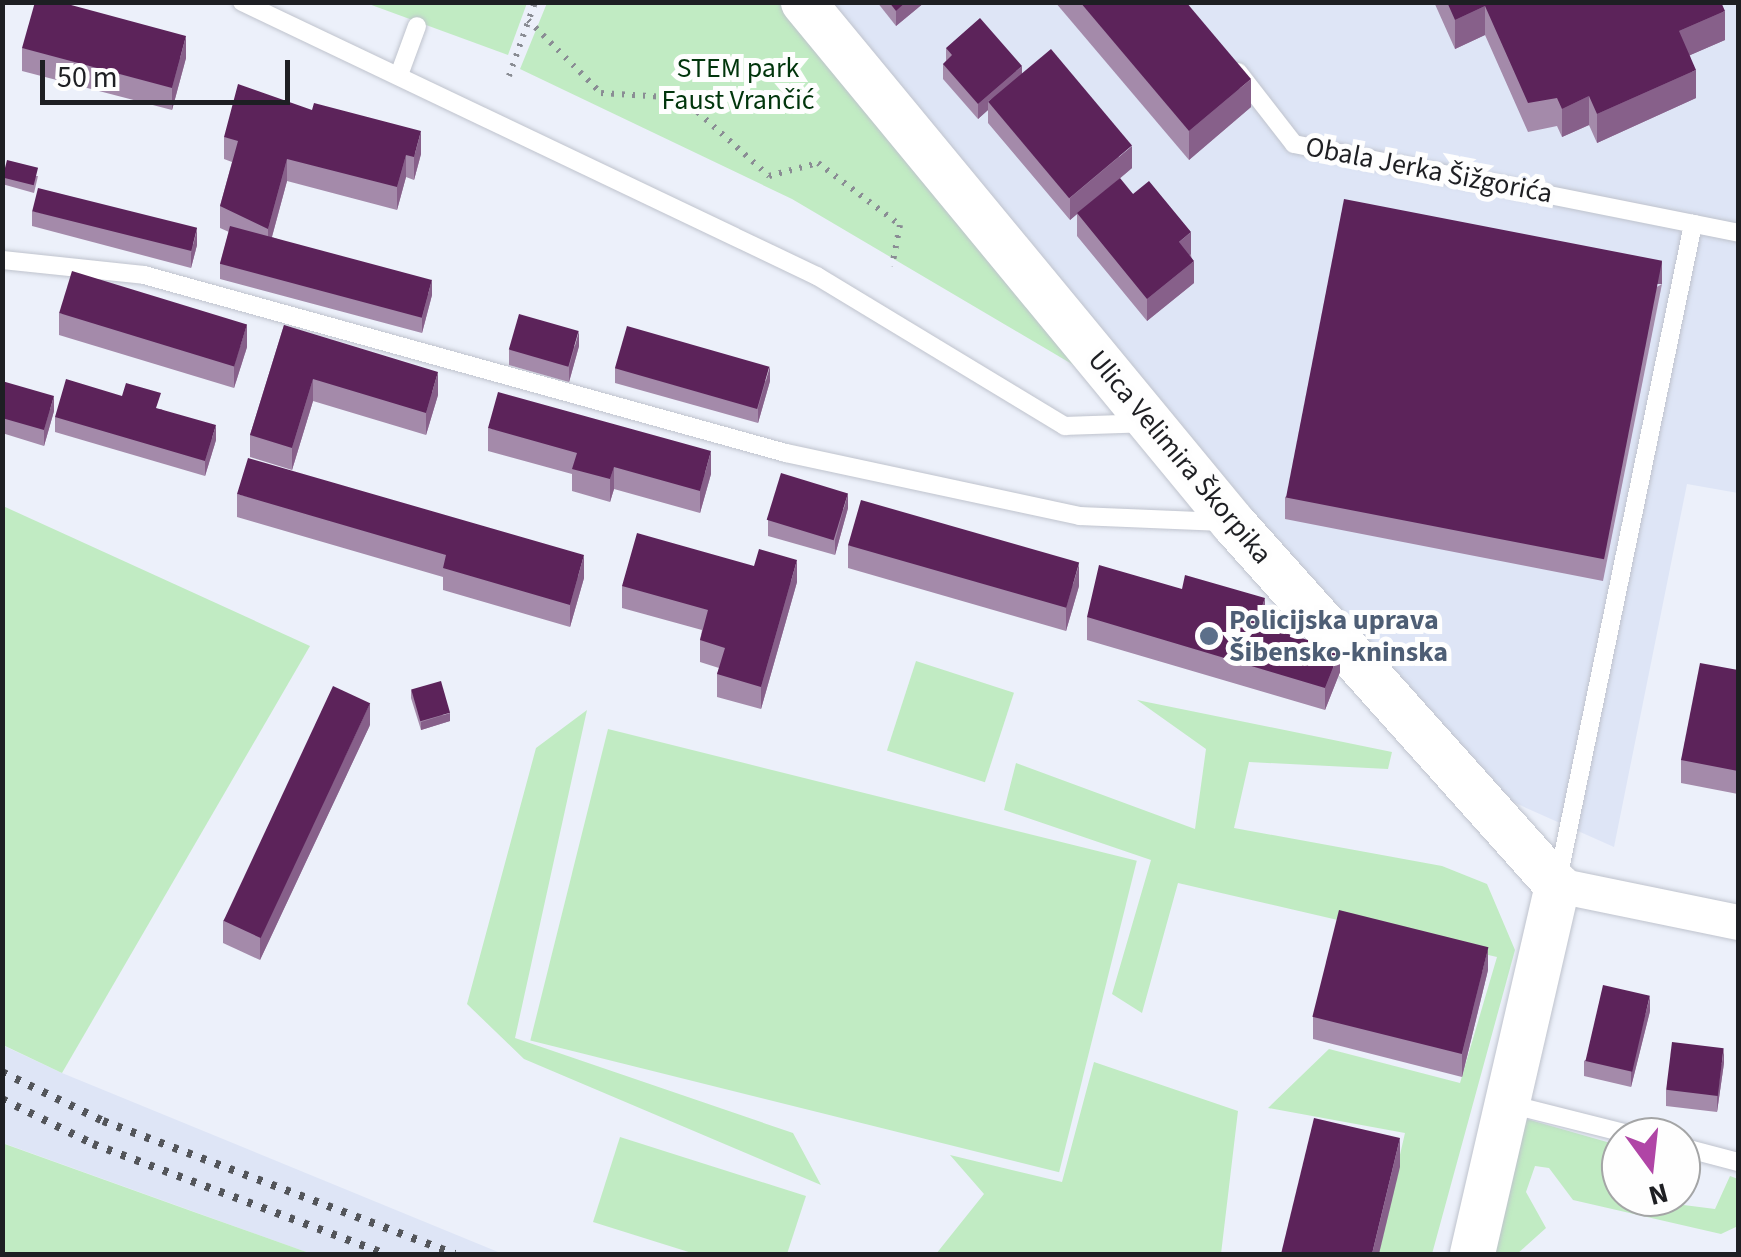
<!DOCTYPE html>
<meta charset="utf-8">
<style>
body{margin:0}
#map{position:relative;width:1741px;height:1257px;overflow:hidden;background:#ecf0fa;font-family:"Source Sans 3",sans-serif}
div>[style]{position:absolute}
[style*='--x']{left:calc(var(--x)*1px);top:calc(var(--y)*1px);width:calc(var(--w)*1px);rotate:calc(var(--a)*1deg)}
.built>*{inset:0;background:#dee5f6}
.green>*{inset:0;background:#c1ebc3;transform-origin:0 0}
.path>*{height:6px;margin-top:-3px;transform-origin:0;background:repeating-linear-gradient(90deg,#8a8d94 0 2.5px,transparent 0 10.5px)}
.roads{filter:drop-shadow(0 0 2px #bfc3cd) drop-shadow(0 0 2px #bfc3cd)}
.service>*{height:18px;margin:-9px;padding:0 9px;transform-origin:9px;border-radius:9px;background:#fff}
.minor>*{height:35px;margin:-17.5px;padding:0 17.5px;transform-origin:17.5px;border-radius:17.5px;background:#fff}
.tertiary>*{height:45px;margin:-22.5px;padding:0 22.5px;transform-origin:22.5px;border-radius:22.5px;background:#fff}
.rail>*{height:8px;margin-top:-4px;transform-origin:0;background:repeating-linear-gradient(90deg,#53555a 0 5px,transparent 0 15px)}
.wall>*{inset:0;background:#a48aaa}
.shaded-wall>*{inset:0;background:#87608a;transform-origin:0 0}
.building>*{inset:0;background:#5c235a;transform-origin:0 0}
.dots>*{width:28px;height:28px;translate:-50% -50%;box-sizing:border-box;border:5px solid #fefefe;border-radius:50%}
span{translate:-50% -50%;white-space:nowrap;text-align:center;line-height:1.15;-webkit-text-stroke:10px #fefefe;paint-order:stroke}
.park-label{font-size:28px;color:#01350c}
.street-label{font-size:28px;color:#1e1f23}
.service-label{font-size:28px;color:#4e5e75;font-weight:700}
.left{translate:0 -50%;text-align:left}
.frame{position:absolute;inset:0;border:5px solid #1e1f23;pointer-events:none}
.north{position:absolute;left:1601px;top:1117px;width:100px;height:100px;box-sizing:border-box;background:#fefefe;border:2px solid #a4a5a6;border-radius:50%;rotate:165deg;font-size:28px;font-weight:700;line-height:40px;text-align:center;color:#1e1f23}
.north::after{content:'';display:block;margin:auto;width:35px;height:45px;background:#b045a6;clip-path:polygon(50% 0,100% 100%,50% 72%,0 100%)}
.scale{position:absolute;left:40px;top:60px;width:250px;height:45px;box-sizing:border-box;border:5px solid #1e1f23;border-top:0;padding-left:12px;font-size:30px;line-height:35px;white-space:nowrap;color:#1e1f23;-webkit-text-stroke:8px #fefefe;paint-order:stroke}
</style>
<div id="map">
<div class="built">
<div style="clip-path:polygon(826px 3px,1738px 3px,1738px 493px,1687px 484px,1614px 847px,1486px 790px)"></div>
<div style="clip-path:polygon(2px 1045px,62px 1073px,503px 1254px,312px 1254px,3px 1143px)"></div>
</div>
<div class="green">
<div style="clip-path:polygon(366px 3px,527px 3px,508px 55px)"></div>
<div style="clip-path:polygon(547px 3px,779px 3px,1082px 370px,792px 199px,520px 69px)"></div>
<div style="clip-path:polygon(3px 506px,310px 646px,62px 1073px,3px 1045px)"></div>
<div style="left:916px;top:661px;width:103px;height:94px;rotate:18deg"></div>
<div style="clip-path:polygon(1137px 700px,1392px 752px,1388px 769px,1249px 762px,1234px 828px,1442px 866px,1487px 884px,1515px 950px,1432px 1254px,1377px 1254px,1405px 1133px,1268px 1108px,1329px 1049px,1460px 1083px,1497px 957px,1178px 883px,1142px 1013px,1112px 994px,1151px 860px,1004px 810px,1016px 763px,1195px 829px,1206px 749px)"></div>
<div style="clip-path:polygon(587px 710px,515px 1038px,793px 1133px,821px 1185px,524px 1059px,467px 1004px,536px 748px)"></div>
<div style="left:608px;top:729px;width:545px;height:321px;rotate:14deg"></div>
<div style="clip-path:polygon(1094px 1062px,1238px 1111px,1221px 1254px,936px 1254px,984px 1194px,950px 1155px,1062px 1182px)"></div>
<div style="clip-path:polygon(1523px 1118px,1621px 1146px,1621px 1197px,1715px 1209px,1730px 1176px,1738px 1179px,1738px 1226px,1721px 1234px,1573px 1200px,1549px 1168px,1535px 1166px,1526px 1192px,1546px 1228px,1517px 1254px,1486px 1254px)"></div>
<div style="clip-path:polygon(620px 1137px,806px 1196px,787px 1254px,695px 1254px,593px 1222px)"></div>
<div style="clip-path:polygon(2px 1143px,194px 1212px,312px 1254px,3px 1254px)"></div>
</div>
<div class="path">
<div style="--x:528;--y:20;--w:103;--a:45"></div>
<div style="--x:601;--y:93;--w:81;--a:3.5"></div>
<div style="--x:682;--y:98;--w:117;--a:41.9"></div>
<div style="--x:769;--y:176;--w:51;--a:-14.9"></div>
<div style="--x:818;--y:163;--w:103;--a:37.1"></div>
<div style="--x:900;--y:225;--w:42;--a:101"></div>
<div style="--x:509;--y:76;--w:78;--a:-70.6"></div>
</div>
<div class="roads">
<div class="service">
<div style="--x:242;--y:2;--w:637;--a:25.48"></div>
<div style="--x:817;--y:276;--w:290;--a:31.2"></div>
<div style="--x:1065;--y:426;--w:84;--a:-2"></div>
<div style="--x:1238;--y:72;--w:91;--a:52.1"></div>
<div style="--x:1294;--y:144;--w:453;--a:11.3"></div>
<div style="--x:399;--y:75;--w:52;--a:-69.8"></div>
<div style="--x:2;--y:260;--w:143;--a:6"></div>
<div style="--x:144;--y:275;--w:666;--a:15.5"></div>
<div style="--x:786;--y:453;--w:300;--a:12.1"></div>
<div style="--x:1079;--y:516;--w:144;--a:2.4"></div>
<div style="--x:1558;--y:879;--w:669;--a:-78.35"></div>
<div style="--x:1509;--y:1104;--w:135;--a:14.1"></div>
<div style="--x:1681;--y:1147;--w:59;--a:14.7"></div>
</div>
<div class="minor">
<div style="--x:1557;--y:885;--w:185;--a:11.6"></div>
</div>
<div class="tertiary">
<div style="--x:803;--y:2;--w:676;--a:50.47"></div>
<div style="--x:1233;--y:523;--w:486;--a:48.2"></div>
<div style="--x:1557;--y:885;--w:379;--a:103"></div>
</div>
</div>
<div class="rail">
<div style="--x:2;--y:1072;--w:112;--a:25.9"></div>
<div style="--x:103;--y:1121;--w:376;--a:20.7"></div>
<div style="--x:2;--y:1099;--w:102;--a:26.3"></div>
<div style="--x:93;--y:1144;--w:313;--a:20.6"></div>
</div>
<div class="wall">
<div style="clip-path:polygon(877px 2px,925px 2px,896px 26px)"></div>
<div style="clip-path:polygon(1055px 2px,1186px 2px,1251px 107px,1189px 160px)"></div>
<div style="clip-path:polygon(1434px 2px,1721px 2px,1725px 40px,1690px 55px,1696px 98px,1597px 143px,1589px 125px,1562px 137px,1557px 126px,1528px 132px,1485px 35px,1455px 49px)"></div>
<div style="clip-path:polygon(22px 48px,186px 58px,172px 110px,22px 71px)"></div>
<div style="clip-path:polygon(946px 48px,1022px 73px,1132px 168px,1117px 181px,1133px 194px,1191px 254px,1194px 283px,1147px 321px,1077px 236px,1077px 214px,1070px 220px,988px 123px,988px 110px,978px 119px,943px 79px,943px 64px,946px 61px)"></div>
<div style="clip-path:polygon(224px 137px,421px 154px,414px 180px,406px 177px,397px 210px,287px 181px,272px 237px,432px 295px,422px 333px,220px 279px,220px 264px,229px 232px,220px 228px,220px 206px,232px 162px,224px 159px)"></div>
<div style="clip-path:polygon(2px 176px,38px 176px,34px 193px,2px 184px)"></div>
<div style="clip-path:polygon(32px 211px,197px 245px,191px 268px,32px 226px)"></div>
<div style="clip-path:polygon(1662px 284px,1603px 581px,1285px 519px,1285px 497px)"></div>
<div style="clip-path:polygon(59px 313px,247px 347px,234px 388px,59px 335px)"></div>
<div style="clip-path:polygon(284px 325px,438px 395px,426px 435px,313px 401px,292px 470px,250px 457px,250px 435px)"></div>
<div style="clip-path:polygon(579px 346px,569px 382px,509px 365px,509px 350px)"></div>
<div style="clip-path:polygon(615px 368px,770px 381px,758px 423px,615px 383px)"></div>
<div style="clip-path:polygon(2px 381px,54px 411px,44px 446px,2px 433px)"></div>
<div style="clip-path:polygon(161px 409px,216px 440px,205px 476px,55px 432px,55px 417px)"></div>
<div style="clip-path:polygon(488px 428px,711px 474px,700px 513px,614px 489px,610px 502px,572px 491px,572px 474px,488px 451px)"></div>
<div style="clip-path:polygon(237px 494px,584px 578px,570px 627px,443px 590px,443px 577px,237px 517px)"></div>
<div style="clip-path:polygon(848px 508px,835px 555px,768px 536px,768px 520px)"></div>
<div style="clip-path:polygon(848px 545px,1079px 586px,1066px 631px,848px 568px)"></div>
<div style="clip-path:polygon(797px 582px,761px 709px,717px 697px,717px 674px,719px 668px,700px 662px,700px 640px,702px 630px,622px 608px,622px 586px)"></div>
<div style="clip-path:polygon(1087px 617px,1265px 620px,1263px 626px,1340px 672px,1325px 710px,1087px 640px)"></div>
<div style="clip-path:polygon(1738px 670px,1738px 794px,1681px 783px,1681px 760px)"></div>
<div style="clip-path:polygon(411px 690px,450px 721px,421px 730px,411px 698px)"></div>
<div style="clip-path:polygon(370px 725px,260px 960px,223px 943px,223px 921px)"></div>
<div style="clip-path:polygon(1488px 970px,1462px 1077px,1313px 1039px,1313px 1017px)"></div>
<div style="clip-path:polygon(1650px 1011px,1631px 1087px,1584px 1076px,1584px 1061px)"></div>
<div style="clip-path:polygon(1724px 1063px,1717px 1112px,1666px 1106px,1666px 1090px)"></div>
</div>
<div class="shaded-wall">
<div style="clip-path:polygon(906px 2px,925px 2px,896px 26px,896px 11px)"></div>
<div style="clip-path:polygon(1485px 6px,1485px 35px,1455px 49px,1455px 20px)"></div>
<div style="clip-path:polygon(1725px 11px,1725px 40px,1679px 60px,1679px 31px)"></div>
<div style="clip-path:polygon(186px 36px,186px 58px,172px 110px,172px 88px)"></div>
<div style="clip-path:polygon(1022px 66px,1022px 81px,988px 101px,988px 110px,978px 119px,978px 104px)"></div>
<div style="clip-path:polygon(1696px 70px,1696px 98px,1597px 143px,1597px 114px)"></div>
<div style="clip-path:polygon(1251px 79px,1251px 107px,1189px 160px,1189px 131px)"></div>
<div style="clip-path:polygon(1589px 96px,1589px 125px,1562px 137px,1562px 109px)"></div>
<div style="clip-path:polygon(421px 131px,421px 154px,414px 180px,414px 157px)"></div>
<div style="clip-path:polygon(1132px 146px,1132px 168px,1070px 220px,1070px 198px)"></div>
<div style="clip-path:polygon(406px 155px,406px 177px,397px 210px,397px 187px)"></div>
<div style="clip-path:polygon(287px 159px,287px 181px,268px 251px,268px 229px)"></div>
<div style="clip-path:polygon(197px 229px,197px 245px,191px 268px,191px 253px)"></div>
<div style="clip-path:polygon(1191px 232px,1191px 254px,1179px 264px,1179px 242px)"></div>
<div style="clip-path:polygon(1194px 261px,1194px 283px,1147px 321px,1147px 299px)"></div>
<div style="left:1662px;top:262px;width:22px;height:303px;rotate:90deg"></div>
<div style="clip-path:polygon(432px 279px,432px 295px,422px 333px,422px 318px)"></div>
<div style="clip-path:polygon(247px 324px,247px 347px,234px 388px,234px 366px)"></div>
<div style="clip-path:polygon(579px 331px,579px 346px,569px 382px,569px 367px)"></div>
<div style="clip-path:polygon(770px 366px,770px 381px,758px 423px,758px 408px)"></div>
<div style="clip-path:polygon(438px 372px,438px 395px,426px 435px,426px 413px)"></div>
<div style="clip-path:polygon(313px 379px,313px 401px,292px 470px,292px 448px)"></div>
<div style="clip-path:polygon(54px 396px,54px 411px,44px 446px,44px 430px)"></div>
<div style="clip-path:polygon(216px 425px,216px 440px,205px 476px,205px 461px)"></div>
<div style="clip-path:polygon(711px 451px,711px 474px,700px 513px,700px 491px)"></div>
<div style="clip-path:polygon(614px 467px,614px 489px,610px 502px,610px 479px)"></div>
<div style="clip-path:polygon(848px 493px,848px 508px,835px 555px,835px 540px)"></div>
<div style="clip-path:polygon(584px 555px,584px 578px,570px 627px,570px 605px)"></div>
<div style="clip-path:polygon(797px 560px,797px 582px,761px 709px,761px 687px)"></div>
<div style="clip-path:polygon(1079px 564px,1079px 586px,1066px 631px,1066px 608px)"></div>
<div style="clip-path:polygon(1265px 598px,1265px 620px,1256px 646px,1256px 624px)"></div>
<div style="clip-path:polygon(1340px 650px,1340px 672px,1325px 710px,1325px 688px)"></div>
<div style="clip-path:polygon(370px 703px,370px 725px,260px 960px,260px 938px)"></div>
<div style="clip-path:polygon(450px 713px,450px 721px,421px 730px,421px 722px)"></div>
<div style="clip-path:polygon(1488px 948px,1488px 970px,1462px 1077px,1462px 1054px)"></div>
<div style="clip-path:polygon(1650px 996px,1650px 1011px,1631px 1087px,1631px 1072px)"></div>
<div style="clip-path:polygon(1724px 1048px,1724px 1063px,1717px 1112px,1717px 1097px)"></div>
<div style="clip-path:polygon(1400px 1138px,1400px 1167px,1379px 1254px,1372px 1254px)"></div>
</div>
<div class="building">
<div style="clip-path:polygon(35px 2px,60px 2px,186px 36px,172px 88px,22px 48px)"></div>
<div style="clip-path:polygon(889px 2px,906px 2px,896px 11px)"></div>
<div style="clip-path:polygon(1080px 2px,1186px 2px,1251px 79px,1189px 131px)"></div>
<div style="clip-path:polygon(1447px 2px,1721px 2px,1725px 11px,1679px 31px,1696px 70px,1597px 114px,1589px 96px,1562px 109px,1557px 98px,1528px 103px,1485px 6px,1455px 20px)"></div>
<div style="clip-path:polygon(980px 18px,1022px 66px,978px 104px,943px 64px,952px 55px,946px 48px)"></div>
<div style="left:1051px;top:49px;width:126px;height:82px;rotate:50deg"></div>
<div style="clip-path:polygon(238px 84px,312px 110px,314px 103px,421px 131px,414px 157px,406px 155px,397px 187px,287px 159px,268px 229px,220px 206px,238px 141px,224px 137px)"></div>
<div style="left:7px;top:160px;width:32px;height:18px;rotate:14deg"></div>
<div style="clip-path:polygon(1120px 178px,1133px 194px,1149px 181px,1191px 232px,1179px 242px,1194px 261px,1147px 299px,1077px 213px)"></div>
<div style="left:38px;top:188px;width:164px;height:24px;rotate:14deg"></div>
<div style="left:1344px;top:199px;width:324px;height:304px;rotate:11deg"></div>
<div style="left:230px;top:226px;width:209px;height:39px;rotate:15deg"></div>
<div style="left:72px;top:271px;width:183px;height:44px;rotate:17deg"></div>
<div style="left:519px;top:314px;width:62px;height:37px;rotate:16deg"></div>
<div style="clip-path:polygon(284px 325px,438px 372px,426px 413px,313px 379px,292px 448px,250px 435px)"></div>
<div style="left:627px;top:326px;width:148px;height:44px;rotate:16deg"></div>
<div style="clip-path:polygon(66px 379px,122px 396px,126px 383px,161px 393px,156px 408px,216px 425px,205px 461px,55px 417px)"></div>
<div style="clip-path:polygon(2px 381px,54px 396px,44px 430px,2px 418px)"></div>
<div style="clip-path:polygon(498px 392px,711px 451px,700px 491px,614px 467px,610px 479px,572px 469px,577px 453px,488px 428px)"></div>
<div style="clip-path:polygon(248px 458px,584px 555px,570px 605px,443px 568px,446px 555px,237px 494px)"></div>
<div style="left:781px;top:473px;width:70px;height:49px;rotate:17deg"></div>
<div style="left:861px;top:500px;width:227px;height:47px;rotate:16deg"></div>
<div style="clip-path:polygon(637px 533px,754px 566px,759px 549px,797px 560px,761px 687px,717px 674px,725px 648px,700px 640px,708px 610px,622px 586px)"></div>
<div style="clip-path:polygon(1099px 565px,1182px 589px,1185px 575px,1265px 598px,1256px 624px,1340px 650px,1325px 688px,1087px 617px)"></div>
<div style="clip-path:polygon(1700px 663px,1738px 670px,1738px 771px,1681px 760px)"></div>
<div style="left:441px;top:681px;width:33px;height:31px;rotate:74deg"></div>
<div style="left:333px;top:686px;width:41px;height:259px;rotate:25deg"></div>
<div style="left:1339px;top:910px;width:154px;height:110px;rotate:14deg"></div>
<div style="left:1603px;top:985px;width:48px;height:78px;rotate:13deg"></div>
<div style="left:1672px;top:1042px;width:52px;height:48px;rotate:7deg"></div>
<div style="clip-path:polygon(1314px 1118px,1400px 1138px,1372px 1254px,1281px 1254px)"></div>
</div>
<div class="dots">
<div style="left:1209px;top:636px;background:#5c6f8a"></div>
</div>
<div class="park-label">
<span style="left:738px;top:84px">STEM park<br>Faust Vrančić</span>
</div>
<div class="street-label">
<span style="left:1429px;top:170px;rotate:11deg">Obala Jerka Šižgorića</span>
<span style="left:1180px;top:457px;rotate:50deg">Ulica Velimira Škorpika</span>
</div>
<div class="service-label">
<span class="left" style="left:1229px;top:636px">Policijska uprava<br>Šibensko-kninska</span>
</div>
<div class="frame"></div>
<div class="north">N</div>
<div class="scale">50 m</div>
</div>
